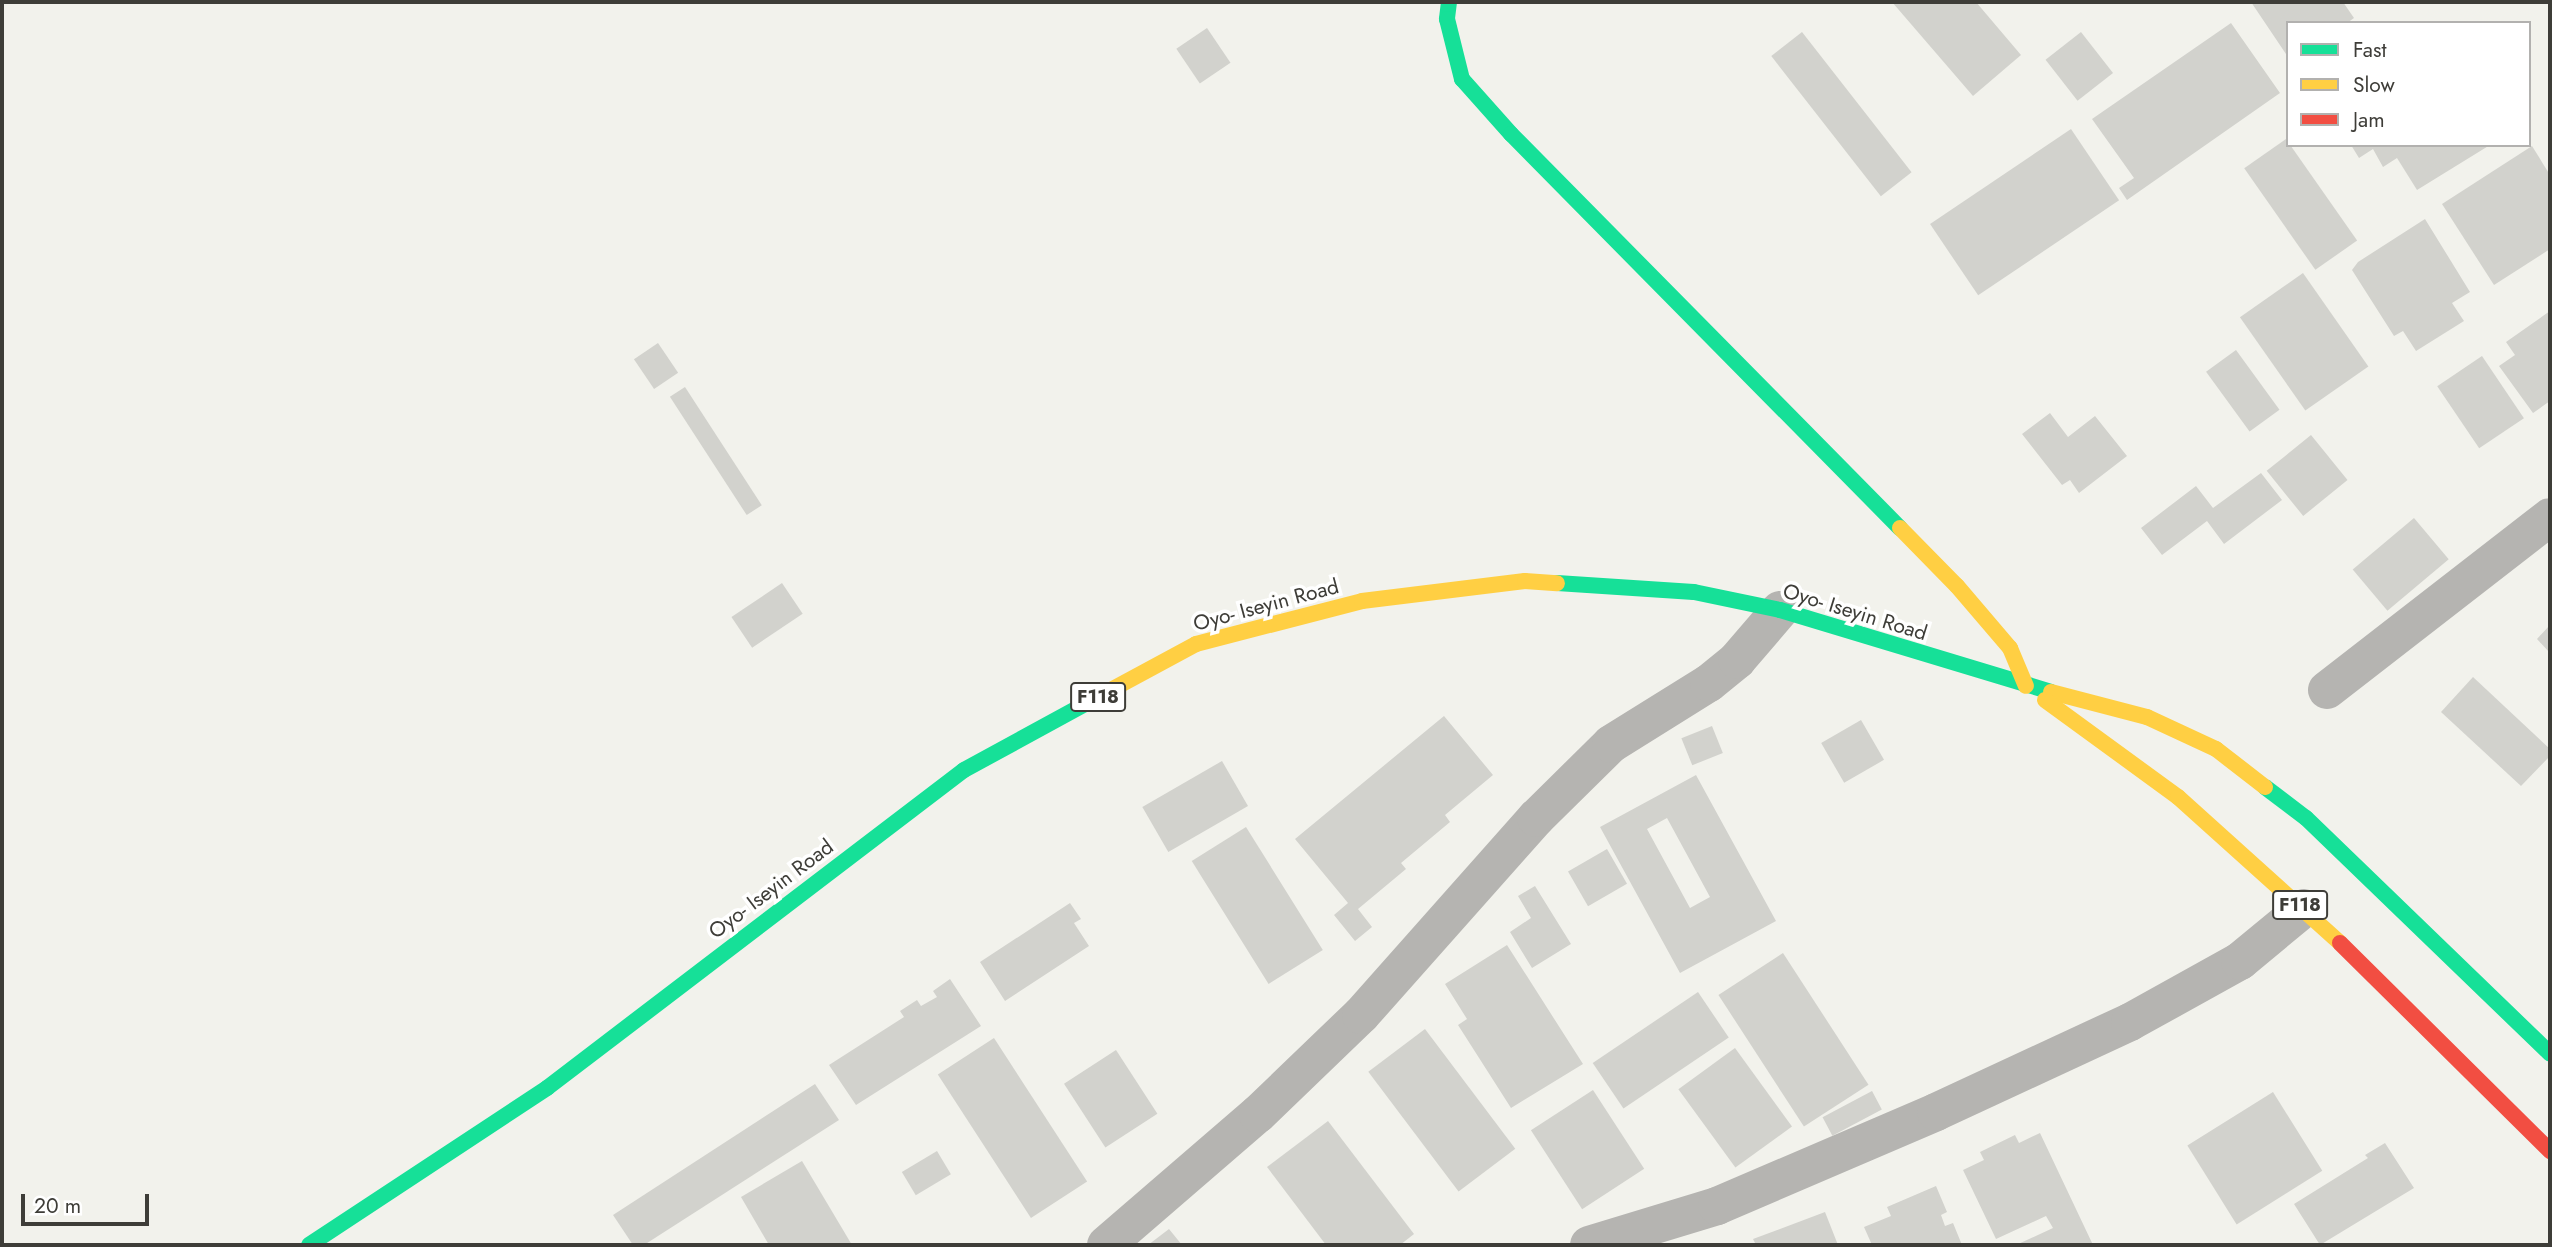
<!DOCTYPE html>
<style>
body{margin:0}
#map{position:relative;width:2552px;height:1247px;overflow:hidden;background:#f2f2ec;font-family:Jost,sans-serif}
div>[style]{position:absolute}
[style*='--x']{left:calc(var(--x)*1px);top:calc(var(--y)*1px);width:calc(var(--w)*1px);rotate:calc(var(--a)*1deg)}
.building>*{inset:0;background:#d2d2cd;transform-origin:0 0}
.street>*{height:38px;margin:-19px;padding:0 19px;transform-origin:19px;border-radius:19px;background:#b5b4b1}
.fast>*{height:16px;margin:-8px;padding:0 8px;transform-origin:8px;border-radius:8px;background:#16e098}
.slow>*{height:16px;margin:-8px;padding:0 8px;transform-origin:8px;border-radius:8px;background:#ffcf43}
.jam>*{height:16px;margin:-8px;padding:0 8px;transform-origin:8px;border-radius:8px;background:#f24e42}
span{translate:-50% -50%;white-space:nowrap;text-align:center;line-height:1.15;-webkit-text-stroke:7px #fff;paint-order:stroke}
.shield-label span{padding:2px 5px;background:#fff;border:2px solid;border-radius:5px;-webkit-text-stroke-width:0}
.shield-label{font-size:19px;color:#3e3d38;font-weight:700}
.street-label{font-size:21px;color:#3e3d38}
.frame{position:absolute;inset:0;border:4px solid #3e3d38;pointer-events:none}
.legend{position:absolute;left:2286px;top:21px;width:245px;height:126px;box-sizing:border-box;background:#fff;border:2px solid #b2b1af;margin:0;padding:9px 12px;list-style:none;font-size:21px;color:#3e3d38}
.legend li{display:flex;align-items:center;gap:14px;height:35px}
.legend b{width:35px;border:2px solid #b2b1af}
.scale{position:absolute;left:21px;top:1194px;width:128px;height:32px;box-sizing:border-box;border:4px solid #3e3d38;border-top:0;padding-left:9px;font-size:21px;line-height:24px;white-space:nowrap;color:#3e3d38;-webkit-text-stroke:5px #fff;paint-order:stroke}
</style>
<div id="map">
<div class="building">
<div style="clip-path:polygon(1892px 2px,1976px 2px,2021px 55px,1973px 96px)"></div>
<div style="clip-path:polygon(2251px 2px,2343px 2px,2354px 18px,2347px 23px,2288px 23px,2288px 57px)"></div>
<div style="clip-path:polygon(2231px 23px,2280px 93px,2127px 200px,2119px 188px,2134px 178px,2092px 119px)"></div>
<div style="left:1207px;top:28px;width:42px;height:37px;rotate:56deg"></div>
<div style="left:1802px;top:32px;width:178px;height:39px;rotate:52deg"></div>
<div style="left:2081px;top:32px;width:52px;height:45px;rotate:52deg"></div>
<div style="left:2071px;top:129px;width:86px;height:170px;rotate:56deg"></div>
<div style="left:2286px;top:139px;width:124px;height:51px;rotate:55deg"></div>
<div style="clip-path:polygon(2351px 145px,2490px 145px,2417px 190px,2397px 158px,2383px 167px,2373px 149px,2359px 158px)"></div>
<div style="clip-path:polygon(2532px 146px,2550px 175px,2550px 249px,2494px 285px,2442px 204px)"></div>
<div style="clip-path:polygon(2425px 219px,2470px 292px,2452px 303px,2464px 321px,2416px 351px,2403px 331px,2394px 336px,2352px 270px,2358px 262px)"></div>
<div style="left:2303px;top:273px;width:114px;height:77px;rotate:55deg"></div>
<div style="clip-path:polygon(2550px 311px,2550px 401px,2533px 413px,2499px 366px,2515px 355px,2506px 342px)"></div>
<div style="left:658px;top:343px;width:36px;height:29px;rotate:56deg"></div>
<div style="left:2236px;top:350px;width:74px;height:37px;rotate:54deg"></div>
<div style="left:2482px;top:356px;width:75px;height:54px;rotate:56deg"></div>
<div style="left:685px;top:387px;width:141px;height:18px;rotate:57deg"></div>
<div style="clip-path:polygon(2050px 413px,2068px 437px,2095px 416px,2127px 456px,2079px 493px,2070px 480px,2062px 485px,2022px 434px)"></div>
<div style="left:2311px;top:435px;width:58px;height:57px;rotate:51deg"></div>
<div style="clip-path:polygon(2261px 473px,2282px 500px,2224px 544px,2207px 521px,2162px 555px,2141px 528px,2196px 486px,2213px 508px)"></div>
<div style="left:2414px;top:518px;width:54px;height:80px;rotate:50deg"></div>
<div style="left:782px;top:583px;width:37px;height:61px;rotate:56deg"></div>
<div style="clip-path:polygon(2550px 625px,2550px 653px,2537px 639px)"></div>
<div style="clip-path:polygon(2473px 677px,2550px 749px,2550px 756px,2521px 786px,2441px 712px)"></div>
<div style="clip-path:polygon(1444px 716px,1493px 775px,1445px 815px,1450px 822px,1401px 863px,1406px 869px,1358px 909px,1372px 927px,1355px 941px,1334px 915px,1348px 903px,1295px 839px)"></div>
<div style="left:1861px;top:720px;width:46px;height:46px;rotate:60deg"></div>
<div style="left:1712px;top:726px;width:29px;height:33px;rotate:68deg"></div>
<div style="left:1222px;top:761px;width:52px;height:92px;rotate:60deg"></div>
<div style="clip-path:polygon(evenodd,1696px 775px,1776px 921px,1680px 973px,1600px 827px,1696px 775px,1667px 818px,1710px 897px,1690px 908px,1647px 829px,1667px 818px)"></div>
<div style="left:1246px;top:827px;width:145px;height:64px;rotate:58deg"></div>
<div style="left:1607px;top:849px;width:40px;height:45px;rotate:60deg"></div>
<div style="clip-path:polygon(1535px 886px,1571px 944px,1532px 968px,1510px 932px,1531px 918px,1518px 896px)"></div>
<div style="clip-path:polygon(1070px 903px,1081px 919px,1074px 923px,1089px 946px,1005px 1001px,980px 962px)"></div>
<div style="clip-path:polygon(1507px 945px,1583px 1064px,1511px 1108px,1458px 1025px,1467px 1019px,1445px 984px)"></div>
<div style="left:1783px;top:953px;width:157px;height:77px;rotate:57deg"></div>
<div style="clip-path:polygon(950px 979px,981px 1026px,856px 1105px,829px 1065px,904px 1017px,900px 1011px,917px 1000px,921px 1006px,937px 997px,933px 991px)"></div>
<div style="left:1698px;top:992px;width:55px;height:127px;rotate:56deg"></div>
<div style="left:1425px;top:1029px;width:150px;height:71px;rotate:53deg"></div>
<div style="left:994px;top:1038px;width:171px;height:67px;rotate:57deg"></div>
<div style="left:1735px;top:1048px;width:97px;height:70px;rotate:54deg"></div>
<div style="left:1116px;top:1050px;width:76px;height:62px;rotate:57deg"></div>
<div style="clip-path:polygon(815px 1084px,839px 1120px,644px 1245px,633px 1245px,613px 1215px)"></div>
<div style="left:1593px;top:1090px;width:94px;height:74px;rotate:57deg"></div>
<div style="left:1872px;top:1091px;width:21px;height:56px;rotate:62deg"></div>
<div style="left:2273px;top:1092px;width:93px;height:101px;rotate:58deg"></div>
<div style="clip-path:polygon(1328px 1121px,1414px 1234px,1400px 1245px,1326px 1245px,1267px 1167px)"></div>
<div style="clip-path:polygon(2040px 1133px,2093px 1245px,2016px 1245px,2053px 1228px,2046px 1216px,1996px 1239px,1963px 1170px,1984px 1160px,1980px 1152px,2015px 1135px,2019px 1143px)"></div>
<div style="clip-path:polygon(2385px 1143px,2414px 1188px,2320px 1245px,2294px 1204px,2368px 1158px,2365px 1155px)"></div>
<div style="left:937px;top:1151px;width:27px;height:41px;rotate:59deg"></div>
<div style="clip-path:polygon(802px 1161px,852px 1245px,769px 1245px,741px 1197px)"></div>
<div style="clip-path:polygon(1936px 1186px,1947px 1212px,1941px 1215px,1945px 1226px,1953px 1223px,1962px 1245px,1872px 1245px,1864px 1227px,1891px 1216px,1887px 1207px)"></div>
<div style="clip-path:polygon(1825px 1212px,1838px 1245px,1756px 1245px,1753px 1239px)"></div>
<div style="clip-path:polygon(1169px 1229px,1182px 1245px,1148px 1245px)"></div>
</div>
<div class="street">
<div style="--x:2327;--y:690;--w:282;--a:-37.8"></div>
<div style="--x:1106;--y:1245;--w:201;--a:-40.8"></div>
<div style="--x:1258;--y:1114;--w:143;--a:-43.9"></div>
<div style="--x:1361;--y:1015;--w:264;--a:-48.4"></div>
<div style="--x:1536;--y:818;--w:105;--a:-44.6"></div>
<div style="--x:1611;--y:744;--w:115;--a:-31.9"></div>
<div style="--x:1709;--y:683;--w:36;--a:-39"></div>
<div style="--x:1737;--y:660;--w:66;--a:-49.3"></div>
<div style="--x:1589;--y:1245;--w:134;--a:-16.9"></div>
<div style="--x:1717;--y:1206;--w:238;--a:-23.2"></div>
<div style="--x:1936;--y:1112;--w:214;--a:-24.9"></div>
<div style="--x:2130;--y:1022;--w:126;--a:-29"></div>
<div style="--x:2240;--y:961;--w:83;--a:-39.6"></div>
</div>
<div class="fast">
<div style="--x:1449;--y:2;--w:17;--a:97"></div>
<div style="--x:1447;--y:19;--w:62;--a:76"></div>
<div style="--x:1462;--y:79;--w:74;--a:48.3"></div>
<div style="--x:1511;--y:134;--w:554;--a:45.37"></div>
<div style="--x:1557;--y:583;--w:137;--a:3.8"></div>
<div style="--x:1694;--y:592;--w:88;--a:11.8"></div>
<div style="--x:1780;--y:610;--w:283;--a:16.8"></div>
<div style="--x:2265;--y:787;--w:51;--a:37.1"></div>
<div style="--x:2306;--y:818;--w:339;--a:44"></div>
<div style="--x:309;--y:1245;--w:285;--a:-33.4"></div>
<div style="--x:547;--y:1088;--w:524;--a:-37.33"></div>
<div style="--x:964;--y:770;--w:165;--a:-28.6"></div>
</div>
<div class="slow">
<div style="--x:1900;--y:528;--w:81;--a:45.5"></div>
<div style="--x:1957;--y:586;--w:82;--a:49.5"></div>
<div style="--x:2010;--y:648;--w:41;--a:67.2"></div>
<div style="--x:1109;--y:691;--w:99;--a:-28.4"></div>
<div style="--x:1196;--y:644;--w:171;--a:-14.5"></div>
<div style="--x:1362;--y:601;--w:164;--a:-7"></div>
<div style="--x:1525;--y:581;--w:32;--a:4"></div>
<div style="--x:2051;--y:692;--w:99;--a:14.6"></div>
<div style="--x:2147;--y:717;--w:76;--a:24.9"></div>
<div style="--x:2216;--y:749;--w:62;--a:37.8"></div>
<div style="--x:2045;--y:700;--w:165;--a:36.1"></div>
<div style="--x:2178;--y:797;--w:218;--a:42"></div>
</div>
<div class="jam">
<div style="--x:2340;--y:943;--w:296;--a:44.7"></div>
</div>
<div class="shield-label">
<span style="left:1098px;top:697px">F118</span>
<span style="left:2300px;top:905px">F118</span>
</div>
<div class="street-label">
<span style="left:1266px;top:605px;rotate:-15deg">Oyo- Iseyin Road</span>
<span style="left:1855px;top:612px;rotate:17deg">Oyo- Iseyin Road</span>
<span style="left:771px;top:889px;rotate:-37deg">Oyo- Iseyin Road</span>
</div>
<div class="frame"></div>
<ul class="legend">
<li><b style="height:9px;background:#16e098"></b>Fast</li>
<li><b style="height:9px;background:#ffcf43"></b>Slow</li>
<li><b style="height:9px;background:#f24e42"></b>Jam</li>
</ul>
<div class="scale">20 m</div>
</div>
